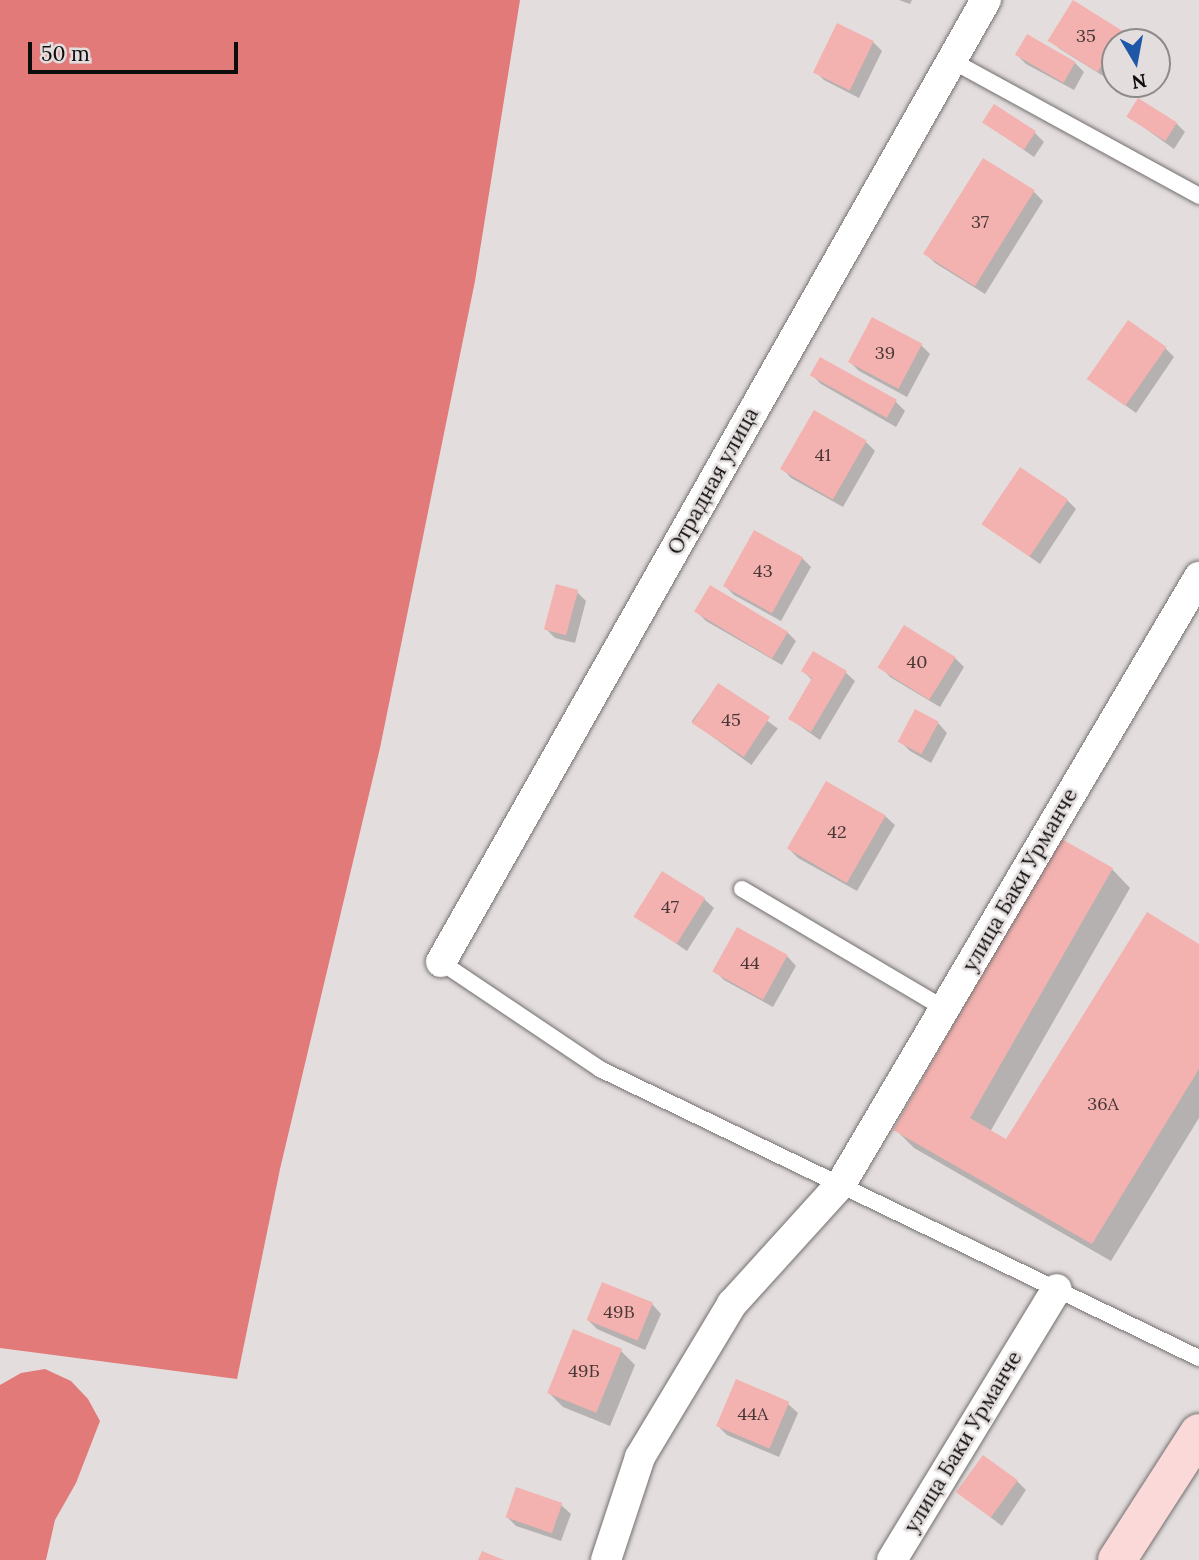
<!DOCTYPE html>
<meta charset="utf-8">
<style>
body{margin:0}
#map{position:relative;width:1199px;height:1560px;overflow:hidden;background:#e3dedd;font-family:Lora,serif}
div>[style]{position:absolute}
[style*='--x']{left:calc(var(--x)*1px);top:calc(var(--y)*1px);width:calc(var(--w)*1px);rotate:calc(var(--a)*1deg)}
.forest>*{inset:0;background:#e17a79}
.shadow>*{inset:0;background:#0003;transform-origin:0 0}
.building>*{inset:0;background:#f3b2af;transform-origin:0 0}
.roads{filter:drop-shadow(0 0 2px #746f6f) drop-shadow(0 0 2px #746f6f)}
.service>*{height:16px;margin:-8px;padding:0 8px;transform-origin:8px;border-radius:8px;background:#fff}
.minor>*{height:30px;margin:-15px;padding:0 15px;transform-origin:15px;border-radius:15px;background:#fff}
.secondary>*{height:38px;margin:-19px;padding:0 19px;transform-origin:19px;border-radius:19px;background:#fad9d8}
span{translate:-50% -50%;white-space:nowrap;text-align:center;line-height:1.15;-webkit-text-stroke:5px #e3dedd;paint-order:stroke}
.number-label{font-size:18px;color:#473635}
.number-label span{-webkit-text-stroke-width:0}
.street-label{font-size:21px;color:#0e0c0c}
.north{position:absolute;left:1101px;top:28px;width:70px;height:70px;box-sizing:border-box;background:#e3dedd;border:2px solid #8e8a89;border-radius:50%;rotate:170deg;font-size:19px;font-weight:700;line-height:28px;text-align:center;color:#0e0c0c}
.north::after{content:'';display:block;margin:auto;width:24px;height:32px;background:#1e56a8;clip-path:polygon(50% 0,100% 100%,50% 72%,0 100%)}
.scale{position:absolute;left:28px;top:42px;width:210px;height:32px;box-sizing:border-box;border:4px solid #0e0c0c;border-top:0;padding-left:9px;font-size:21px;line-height:24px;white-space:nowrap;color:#0e0c0c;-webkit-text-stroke:5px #e3dedd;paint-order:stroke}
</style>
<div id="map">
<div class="forest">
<div style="clip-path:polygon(0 0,520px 0,475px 281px,380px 748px,280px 1169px,237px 1379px,0 1348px)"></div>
<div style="clip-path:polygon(45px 1369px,71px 1381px,88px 1399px,100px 1421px,76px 1483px,55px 1520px,46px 1560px,0 1560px,0 1385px,21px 1373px)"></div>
</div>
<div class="shadow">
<div style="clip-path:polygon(899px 0,912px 0,910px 4px)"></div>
<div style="clip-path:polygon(1073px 3px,1122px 33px,1131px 42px,1115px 42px,1115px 68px,1108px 79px,1060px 49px,1050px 40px)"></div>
<div style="clip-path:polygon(873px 42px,882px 51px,859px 98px,824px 80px,815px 71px)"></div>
<div style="clip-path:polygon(1017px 55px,1075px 63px,1084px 72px,1074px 90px,1026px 64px)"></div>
<div style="clip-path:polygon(1128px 116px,1176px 123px,1185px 132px,1174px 149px)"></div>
<div style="clip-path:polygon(984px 122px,1035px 133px,1044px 142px,1034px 157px)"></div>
<div style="clip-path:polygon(984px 161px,1034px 192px,1043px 201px,985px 294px,935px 263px,926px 254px)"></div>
<div style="clip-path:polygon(921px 345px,930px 354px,907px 397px,859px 371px,850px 362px)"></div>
<div style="clip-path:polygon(1165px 348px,1174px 357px,1136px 413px,1089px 379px)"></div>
<div style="clip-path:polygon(821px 359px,896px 402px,905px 411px,896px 427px,821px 384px,812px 375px)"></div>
<div style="clip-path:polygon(815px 412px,866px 442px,875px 451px,843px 507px,791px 478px,782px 468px)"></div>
<div style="clip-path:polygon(1067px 500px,1076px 509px,1040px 564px,985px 525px)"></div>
<div style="clip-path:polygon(802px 558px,811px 567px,781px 621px,734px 595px,725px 586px)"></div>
<div style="clip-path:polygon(577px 592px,586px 601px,575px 643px,555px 638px,546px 629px)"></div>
<div style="clip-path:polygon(697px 612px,787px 632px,796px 641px,782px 665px,706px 621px)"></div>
<div style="clip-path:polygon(955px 658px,964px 667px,940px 707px,890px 677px,881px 667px)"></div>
<div style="clip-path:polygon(803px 671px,845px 672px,855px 681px,820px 740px,790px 719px,813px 681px)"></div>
<div style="left:718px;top:685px;width:74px;height:45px;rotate:36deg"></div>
<div style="clip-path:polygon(938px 723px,947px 733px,931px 763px,910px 751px,901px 742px)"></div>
<div style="clip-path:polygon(885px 816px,895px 825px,857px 891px,798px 858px,789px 849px)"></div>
<div style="clip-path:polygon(1112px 869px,1130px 888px,990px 1132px,1007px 1141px,1199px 946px,1199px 1118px,1111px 1261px,914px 1148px,896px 1130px)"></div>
<div style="clip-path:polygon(704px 899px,714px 908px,687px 951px,636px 916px)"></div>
<div style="clip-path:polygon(787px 956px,796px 966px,773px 1007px,724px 980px,715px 971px)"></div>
<div style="clip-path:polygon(652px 1304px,661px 1314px,645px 1350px,597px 1329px,588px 1320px)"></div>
<div style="clip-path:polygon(621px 1351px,635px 1365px,610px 1426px,563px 1407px,549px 1393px)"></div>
<div style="clip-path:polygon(737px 1382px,788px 1404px,798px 1413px,779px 1457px,727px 1435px,718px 1426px)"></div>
<div style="clip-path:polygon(1017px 1481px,1026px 1490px,1002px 1526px,959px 1493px)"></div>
<div style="clip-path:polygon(517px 1489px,561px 1505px,571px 1514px,561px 1541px,516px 1526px,507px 1517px)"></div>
</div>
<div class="building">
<div style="left:1073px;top:0;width:59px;height:48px;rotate:32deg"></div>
<div style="left:837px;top:23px;width:41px;height:55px;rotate:26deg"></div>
<div style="left:1027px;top:34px;width:56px;height:24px;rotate:30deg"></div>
<div style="left:1138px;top:98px;width:46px;height:22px;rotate:32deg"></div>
<div style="left:994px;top:104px;width:50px;height:22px;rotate:33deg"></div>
<div style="left:983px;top:158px;width:61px;height:113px;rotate:32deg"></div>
<div style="left:872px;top:317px;width:57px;height:51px;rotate:28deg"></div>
<div style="left:1128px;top:320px;width:47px;height:72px;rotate:35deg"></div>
<div style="left:820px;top:357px;width:88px;height:21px;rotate:29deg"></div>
<div style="left:814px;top:410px;width:61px;height:68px;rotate:30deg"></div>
<div style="left:1020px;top:467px;width:58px;height:69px;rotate:34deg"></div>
<div style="left:754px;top:530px;width:56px;height:64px;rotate:29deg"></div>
<div style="left:556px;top:584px;width:23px;height:47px;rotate:15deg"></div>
<div style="left:710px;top:585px;width:91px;height:31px;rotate:31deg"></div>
<div style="left:904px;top:625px;width:61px;height:50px;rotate:32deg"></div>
<div style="clip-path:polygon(813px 651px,847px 671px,811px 732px,788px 719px,812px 678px,801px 671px)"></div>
<div style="left:718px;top:683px;width:62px;height:48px;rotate:33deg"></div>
<div style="left:915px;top:709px;width:27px;height:37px;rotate:28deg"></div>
<div style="left:826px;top:781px;width:69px;height:78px;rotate:30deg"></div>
<div style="clip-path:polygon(1060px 838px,1113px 868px,970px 1118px,1006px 1139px,1147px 912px,1199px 944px,1199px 1069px,1092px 1244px,893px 1130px)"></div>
<div style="left:662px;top:871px;width:51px;height:54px;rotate:32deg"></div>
<div style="left:737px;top:927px;width:58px;height:51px;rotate:29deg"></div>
<div style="left:602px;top:1282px;width:55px;height:41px;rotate:22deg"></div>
<div style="left:573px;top:1329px;width:53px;height:69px;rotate:22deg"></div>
<div style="left:736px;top:1379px;width:58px;height:51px;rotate:23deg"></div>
<div style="left:983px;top:1455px;width:43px;height:46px;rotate:36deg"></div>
<div style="left:516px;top:1487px;width:49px;height:32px;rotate:19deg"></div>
<div style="clip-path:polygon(482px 1551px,504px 1560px,478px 1560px)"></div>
</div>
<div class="roads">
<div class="service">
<div style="--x:951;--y:60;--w:283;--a:28.7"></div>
<div style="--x:742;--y:889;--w:236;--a:30.6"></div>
<div style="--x:441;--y:962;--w:192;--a:33.9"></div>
<div style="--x:600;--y:1069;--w:665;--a:25.76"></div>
</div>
<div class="minor">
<div style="--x:441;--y:962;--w:1106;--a:-60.47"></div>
<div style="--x:606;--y:1560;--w:108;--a:-71.7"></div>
<div style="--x:640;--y:1457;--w:179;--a:-59"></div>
<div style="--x:732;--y:1304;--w:162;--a:-47.8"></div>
<div style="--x:841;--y:1184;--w:705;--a:-59.47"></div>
<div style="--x:892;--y:1560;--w:317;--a:-58.7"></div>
</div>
<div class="secondary">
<div style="--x:1117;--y:1560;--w:151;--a:-57.2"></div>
</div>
</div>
<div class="number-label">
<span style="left:1086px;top:36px">35</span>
<span style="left:980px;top:222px">37</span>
<span style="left:885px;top:353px">39</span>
<span style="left:823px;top:455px">41</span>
<span style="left:763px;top:571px">43</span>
<span style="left:917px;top:662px">40</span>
<span style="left:731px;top:720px">45</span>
<span style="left:837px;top:832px">42</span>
<span style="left:670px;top:907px">47</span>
<span style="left:750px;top:963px">44</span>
<span style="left:1103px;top:1104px">36А</span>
<span style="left:619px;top:1312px">49В</span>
<span style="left:584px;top:1371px">49Б</span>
<span style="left:753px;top:1414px">44А</span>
</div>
<div class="street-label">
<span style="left:713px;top:481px;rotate:-61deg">Отрадная улица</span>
<span style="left:1020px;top:880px;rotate:-60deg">улица Баки Урманче</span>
<span style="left:963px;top:1442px;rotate:-59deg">улица Баки Урманче</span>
</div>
<div class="north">N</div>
<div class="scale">50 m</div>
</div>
